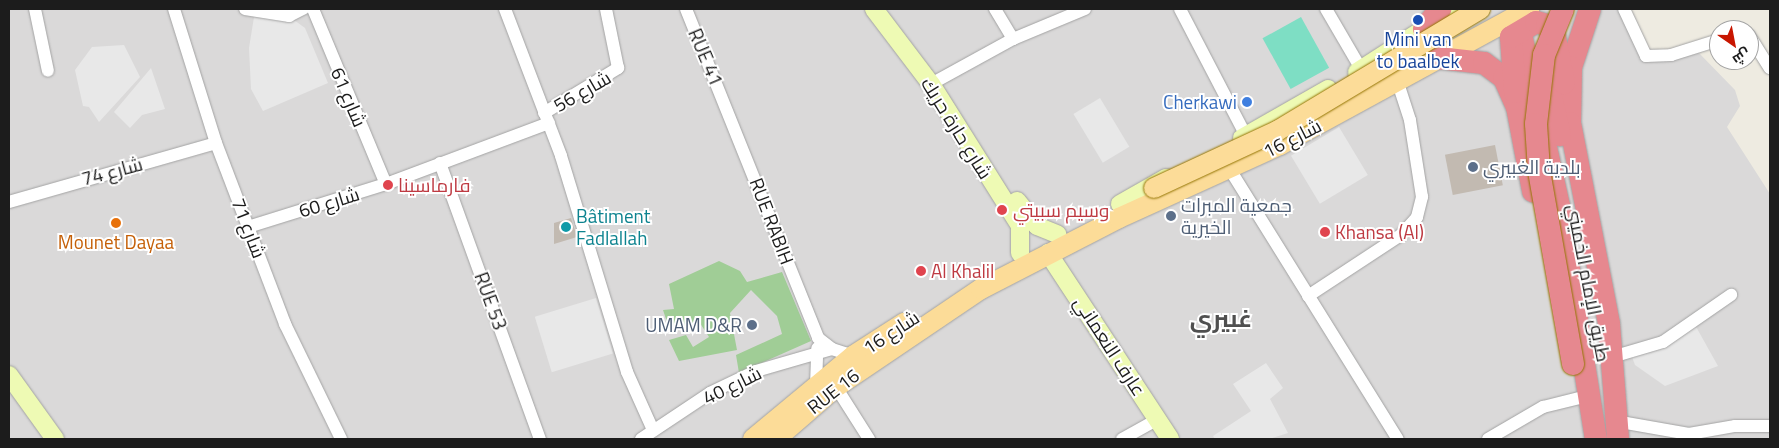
<!DOCTYPE html>
<meta charset="utf-8">
<style>
body{margin:0}
#map{position:relative;width:1779px;height:448px;overflow:hidden;background:#eeebe1;font-family:"Titillium Web",Cairo,sans-serif}
div>[style]{position:absolute}
[style*='--x']{left:calc(var(--x)*1px);top:calc(var(--y)*1px);width:calc(var(--w)*1px);rotate:calc(var(--a)*1deg)}
.residential>*{inset:0;background:#dad9d9}
.forest>*{inset:0;background:#a0cd96}
.pitch>*{inset:0;background:#7edec4;transform-origin:0 0}
.parking>*{inset:0;background:#e8e8e8;transform-origin:0 0}
.building>*{inset:0;background:#c2bab1;transform-origin:0 0}
.roads{filter:drop-shadow(0 0 1px #a3a3a3) drop-shadow(0 0 1px #a3a3a3)}
.street>*{height:12px;margin:-6px;padding:0 6px;transform-origin:6px;border-radius:6px;background:#fff}
.secondary>*{height:18px;margin:-9px;padding:0 9px;transform-origin:9px;border-radius:9px;background:#eefab4}
.primary>*{height:20px;margin:-10px;padding:0 10px;transform-origin:10px;border-radius:10px;background:#fcdc98}
.highway>*{height:22px;margin:-11px;padding:0 11px;transform-origin:11px;border-radius:11px;background:#e6888f}
.bridges{filter:drop-shadow(0 0 1px #947400) drop-shadow(0 0 1px #947400)}
.primary-bridge>*{height:20px;margin:-10px;padding:0 10px;transform-origin:10px;border-radius:10px;background:#fcdc98}
.highway-bridge>*{height:22px;margin:-11px;padding:0 11px;transform-origin:11px;border-radius:11px;background:#e6888f}
.dots>*{width:14px;height:14px;translate:-50% -50%;box-sizing:border-box;border:2px solid #fff;border-radius:50%}
span{translate:-50% -50%;white-space:nowrap;text-align:center;line-height:1.15;-webkit-text-stroke:4px #fff;paint-order:stroke}
.transit-label{font-size:19px;color:#164399}
.street-label{font-size:19px;color:#1c1c1c}
.shop-label{font-size:19px;color:#366cbe}
.right{translate:-100% -50%;text-align:right}
.service-label{font-size:19px;color:#4e5e75}
.left{translate:0 -50%;text-align:left}
.health-label{font-size:19px;color:#be3a42}
.culture-label{font-size:19px;color:#0d838f}
.food-label{font-size:19px;color:#c56008}
.district-label{font-size:24px;color:#4f4f4f;font-weight:700}
.frame{position:absolute;inset:0;border:10px solid #1c1c1c;pointer-events:none}
.north{position:absolute;left:1709px;top:20px;width:50px;height:50px;box-sizing:border-box;background:#fff;border:1px solid #a4a4a4;border-radius:50%;rotate:147deg;font-size:14px;font-weight:700;line-height:20px;text-align:center;color:#1c1c1c}
.north::after{content:'';display:block;margin:auto;width:18px;height:22px;background:#c81600;clip-path:polygon(50% 0,100% 100%,50% 72%,0 100%)}
</style>
<div id="map">
<div class="residential">
<div style="clip-path:polygon(9px 9px,1623px 9px,1640px 55px,1698px 52px,1735px 90px,1740px 106px,1727px 127px,1770px 194px,1770px 439px,9px 439px)"></div>
</div>
<div class="forest">
<div style="clip-path:polygon(719px 261px,740px 271px,747px 282px,782px 272px,811px 341px,739px 373px,736px 355px,782px 334px,777px 316px,751px 290px,730px 313px,737px 350px,679px 361px,669px 340px,686px 335px,693px 347px,709px 337px,698px 320px,671px 334px,663px 310px,674px 309px,669px 284px)"></div>
</div>
<div class="pitch">
<div style="left:1301px;top:17px;width:58px;height:44px;rotate:61deg"></div>
</div>
<div class="parking">
<div style="clip-path:polygon(254px 17px,294px 20px,305px 28px,328px 83px,263px 111px,251px 89px,249px 48px)"></div>
<div style="clip-path:polygon(124px 45px,140px 77px,99px 122px,89px 107px,83px 106px,75px 70px,92px 47px)"></div>
<div style="clip-path:polygon(151px 68px,165px 109px,142px 115px,130px 128px,114px 112px)"></div>
<div style="left:1100px;top:98px;width:57px;height:31px;rotate:59deg"></div>
<div style="left:1339px;top:127px;width:56px;height:56px;rotate:59deg"></div>
<div style="left:596px;top:298px;width:58px;height:64px;rotate:73deg"></div>
<div style="clip-path:polygon(1695px 325px,1718px 366px,1665px 386px,1635px 365px,1632px 357px)"></div>
<div style="clip-path:polygon(1266px 363px,1283px 388px,1270px 399px,1288px 433px,1269px 439px,1215px 439px,1213px 436px,1251px 411px,1233px 384px)"></div>
</div>
<div class="building">
<div style="left:1495px;top:145px;width:41px;height:51px;rotate:79deg"></div>
<div style="clip-path:polygon(571px 218px,577px 237px,554px 244px,554px 223px)"></div>
</div>
<div class="roads">
<div class="street">
<div style="--x:35;--y:9;--w:63;--a:78.2"></div>
<div style="--x:174;--y:9;--w:140;--a:72.6"></div>
<div style="--x:216;--y:143;--w:194;--a:69.1"></div>
<div style="--x:285;--y:324;--w:128;--a:64"></div>
<div style="--x:245;--y:9;--w:45;--a:9"></div>
<div style="--x:289;--y:16;--w:16;--a:-27"></div>
<div style="--x:313;--y:9;--w:190;--a:67.4"></div>
<div style="--x:505;--y:9;--w:157;--a:69.1"></div>
<div style="--x:561;--y:156;--w:226;--a:73"></div>
<div style="--x:627;--y:372;--w:64;--a:65.9"></div>
<div style="--x:686;--y:9;--w:354;--a:68.1"></div>
<div style="--x:818;--y:338;--w:18;--a:38"></div>
<div style="--x:832;--y:349;--w:22;--a:18"></div>
<div style="--x:995;--y:9;--w:35;--a:59"></div>
<div style="--x:1180;--y:9;--w:143;--a:62.5"></div>
<div style="--x:1326;--y:9;--w:69;--a:59.7"></div>
<div style="--x:1624;--y:9;--w:52;--a:64.9"></div>
<div style="--x:1646;--y:56;--w:25;--a:-2"></div>
<div style="--x:1671;--y:55;--w:50;--a:-17.4"></div>
<div style="--x:1749;--y:35;--w:39;--a:58"></div>
<div style="--x:931;--y:84;--w:94;--a:-28.8"></div>
<div style="--x:1013;--y:39;--w:78;--a:-22.6"></div>
<div style="--x:544;--y:113;--w:87;--a:-31.3"></div>
<div style="--x:618;--y:68;--w:60;--a:-101.5"></div>
<div style="--x:440;--y:163;--w:294;--a:70.1"></div>
<div style="--x:1229;--y:168;--w:319;--a:58.1"></div>
<div style="--x:9;--y:202;--w:215;--a:-15.9"></div>
<div style="--x:248;--y:227;--w:145;--a:-17.3"></div>
<div style="--x:386;--y:184;--w:174;--a:-20.5"></div>
<div style="--x:1308;--y:296;--w:111;--a:-33.3"></div>
<div style="--x:1401;--y:235;--w:24;--a:-48"></div>
<div style="--x:1417;--y:217;--w:21;--a:-76"></div>
<div style="--x:1422;--y:197;--w:78;--a:-98.9"></div>
<div style="--x:1410;--y:120;--w:42;--a:-108"></div>
<div style="--x:1612;--y:357;--w:53;--a:-16.4"></div>
<div style="--x:1663;--y:342;--w:83;--a:-34.7"></div>
<div style="--x:816;--y:386;--w:38;--a:-88"></div>
<div style="--x:836;--y:387;--w:62;--a:57.6"></div>
<div style="--x:1615;--y:421;--w:75;--a:10"></div>
<div style="--x:1689;--y:434;--w:47;--a:-9.9"></div>
<div style="--x:1735;--y:426;--w:35;--a:0"></div>
<div style="--x:641;--y:439;--w:83;--a:-33.7"></div>
<div style="--x:710;--y:393;--w:51;--a:-25.6"></div>
<div style="--x:756;--y:371;--w:79;--a:-16.1"></div>
<div style="--x:1122;--y:439;--w:41;--a:-29.1"></div>
<div style="--x:1488;--y:439;--w:64;--a:-30.2"></div>
<div style="--x:1543;--y:407;--w:38;--a:-14"></div>
</div>
<div class="secondary">
<div style="--x:874;--y:9;--w:94;--a:52.8"></div>
<div style="--x:931;--y:84;--w:168;--a:57.9"></div>
<div style="--x:1020;--y:226;--w:27;--a:90"></div>
<div style="--x:1357;--y:72;--w:117;--a:-32.7"></div>
<div style="--x:1242;--y:138;--w:99;--a:-29.7"></div>
<div style="--x:1017;--y:201;--w:32;--a:51"></div>
<div style="--x:1037;--y:226;--w:22;--a:22"></div>
<div style="--x:1120;--y:204;--w:53;--a:-29.5"></div>
<div style="--x:1048;--y:253;--w:222;--a:56.7"></div>
<div style="--x:9;--y:375;--w:79;--a:54.3"></div>
</div>
<div class="primary">
<div style="--x:753;--y:439;--w:130;--a:-39.7"></div>
<div style="--x:853;--y:356;--w:61;--a:-32.9"></div>
<div style="--x:776;--y:439;--w:79;--a:-40.9"></div>
<div style="--x:836;--y:387;--w:175;--a:-34.1"></div>
<div style="--x:981;--y:289;--w:155;--a:-27.2"></div>
<div style="--x:1119;--y:218;--w:177;--a:-24.4"></div>
<div style="--x:1280;--y:145;--w:284;--a:-28.6"></div>
</div>
<div class="highway">
<div style="--x:1590;--y:9;--w:61;--a:108.1"></div>
<div style="--x:1571;--y:67;--w:56;--a:91"></div>
<div style="--x:1570;--y:123;--w:205;--a:79"></div>
<div style="--x:1609;--y:324;--w:115;--a:85.5"></div>
<div style="--x:1424;--y:29;--w:26;--a:-51"></div>
<div style="--x:1522;--y:39;--w:171;--a:77.5"></div>
<div style="--x:1559;--y:206;--w:236;--a:81"></div>
<div style="--x:1438;--y:58;--w:46;--a:6.2"></div>
<div style="--x:1484;--y:63;--w:25;--a:37"></div>
<div style="--x:1504;--y:78;--w:32;--a:66"></div>
<div style="--x:1517;--y:107;--w:86;--a:79.2"></div>
<div style="--x:1544;--y:66;--w:71;--a:76.9"></div>
<div style="--x:1515;--y:92;--w:55;--a:-94.2"></div>
<div style="--x:1511;--y:37;--w:29;--a:-31"></div>
<div style="--x:1536;--y:22;--w:11;--a:15"></div>
<div style="--x:1547;--y:25;--w:15;--a:58"></div>
<div style="--x:1555;--y:38;--w:46;--a:78.7"></div>
</div>
</div>
<div class="bridges">
<div class="primary-bridge">
<div style="--x:1154;--y:188;--w:136;--a:-24.9"></div>
<div style="--x:1277;--y:131;--w:237;--a:-31"></div>
</div>
<div class="highway-bridge">
<div style="--x:1563;--y:9;--w:50;--a:112.4"></div>
<div style="--x:1544;--y:55;--w:69;--a:96.6"></div>
<div style="--x:1536;--y:124;--w:47;--a:86.3"></div>
<div style="--x:1539;--y:171;--w:196;--a:80"></div>
</div>
</div>
<div class="dots">
<div style="left:1418px;top:20px;background:#1a4fb4"></div>
<div style="left:1247px;top:102px;background:#3f7fe0"></div>
<div style="left:1473px;top:167px;background:#5c6f8a"></div>
<div style="left:388px;top:185px;background:#e0444e"></div>
<div style="left:1002px;top:210px;background:#e0444e"></div>
<div style="left:1171px;top:216px;background:#5c6f8a"></div>
<div style="left:116px;top:223px;background:#e8710a"></div>
<div style="left:566px;top:227px;background:#0f9aa8"></div>
<div style="left:1325px;top:232px;background:#e0444e"></div>
<div style="left:921px;top:271px;background:#e0444e"></div>
<div style="left:752px;top:325px;background:#5c6f8a"></div>
</div>
<div class="transit-label">
<span style="left:1418px;top:50px">Mini van<br>to baalbek</span>
</div>
<div class="street-label">
<span style="left:706px;top:57px;rotate:67deg">RUE 41</span>
<span style="left:582px;top:91px;rotate:-30deg">شارع 56</span>
<span style="left:349px;top:97px;rotate:67deg">شارع 61</span>
<span style="left:957px;top:128px;rotate:58deg">شارع حارة حريك</span>
<span style="left:1292px;top:138px;rotate:-27deg">شارع 16</span>
<span style="left:112px;top:171px;rotate:-15deg">شارع 74</span>
<span style="left:329px;top:202px;rotate:-17deg">شارع 60</span>
<span style="left:772px;top:221px;rotate:69deg">RUE RABIH</span>
<span style="left:249px;top:228px;rotate:69deg">شارع 71</span>
<span style="left:1589px;top:283px;rotate:79deg">طريق الإمام الخميني</span>
<span style="left:491px;top:301px;rotate:70deg">RUE 53</span>
<span style="left:891px;top:332px;rotate:-33deg">شارع 16</span>
<span style="left:1110px;top:346px;rotate:57deg">عارف النعماني</span>
<span style="left:732px;top:385px;rotate:-26deg">شارع 40</span>
<span style="left:833px;top:391px;rotate:-38deg">RUE 16</span>
</div>
<div class="shop-label">
<span class="right" style="left:1237px;top:102px">Cherkawi</span>
</div>
<div class="service-label">
<span class="left" style="left:1483px;top:167px">بلدية الغبيري</span>
<span class="left" style="left:1181px;top:216px">جمعية المبرات<br>الخيرية</span>
<span class="right" style="left:742px;top:325px">UMAM D&amp;R</span>
</div>
<div class="health-label">
<span class="left" style="left:398px;top:185px">فارماسينا</span>
<span class="left" style="left:1013px;top:210px">وسيم سبيتي</span>
<span class="left" style="left:1335px;top:232px">Khansa (Al)</span>
<span class="left" style="left:931px;top:271px">Al Khalil</span>
</div>
<div class="culture-label">
<span class="left" style="left:576px;top:227px">Bâtiment<br>Fadlallah</span>
</div>
<div class="food-label">
<span style="left:116px;top:242px">Mounet Dayaa</span>
</div>
<div class="district-label">
<span style="left:1221px;top:319px">غبيري</span>
</div>
<div class="frame"></div>
<div class="north">ش</div>
</div>
